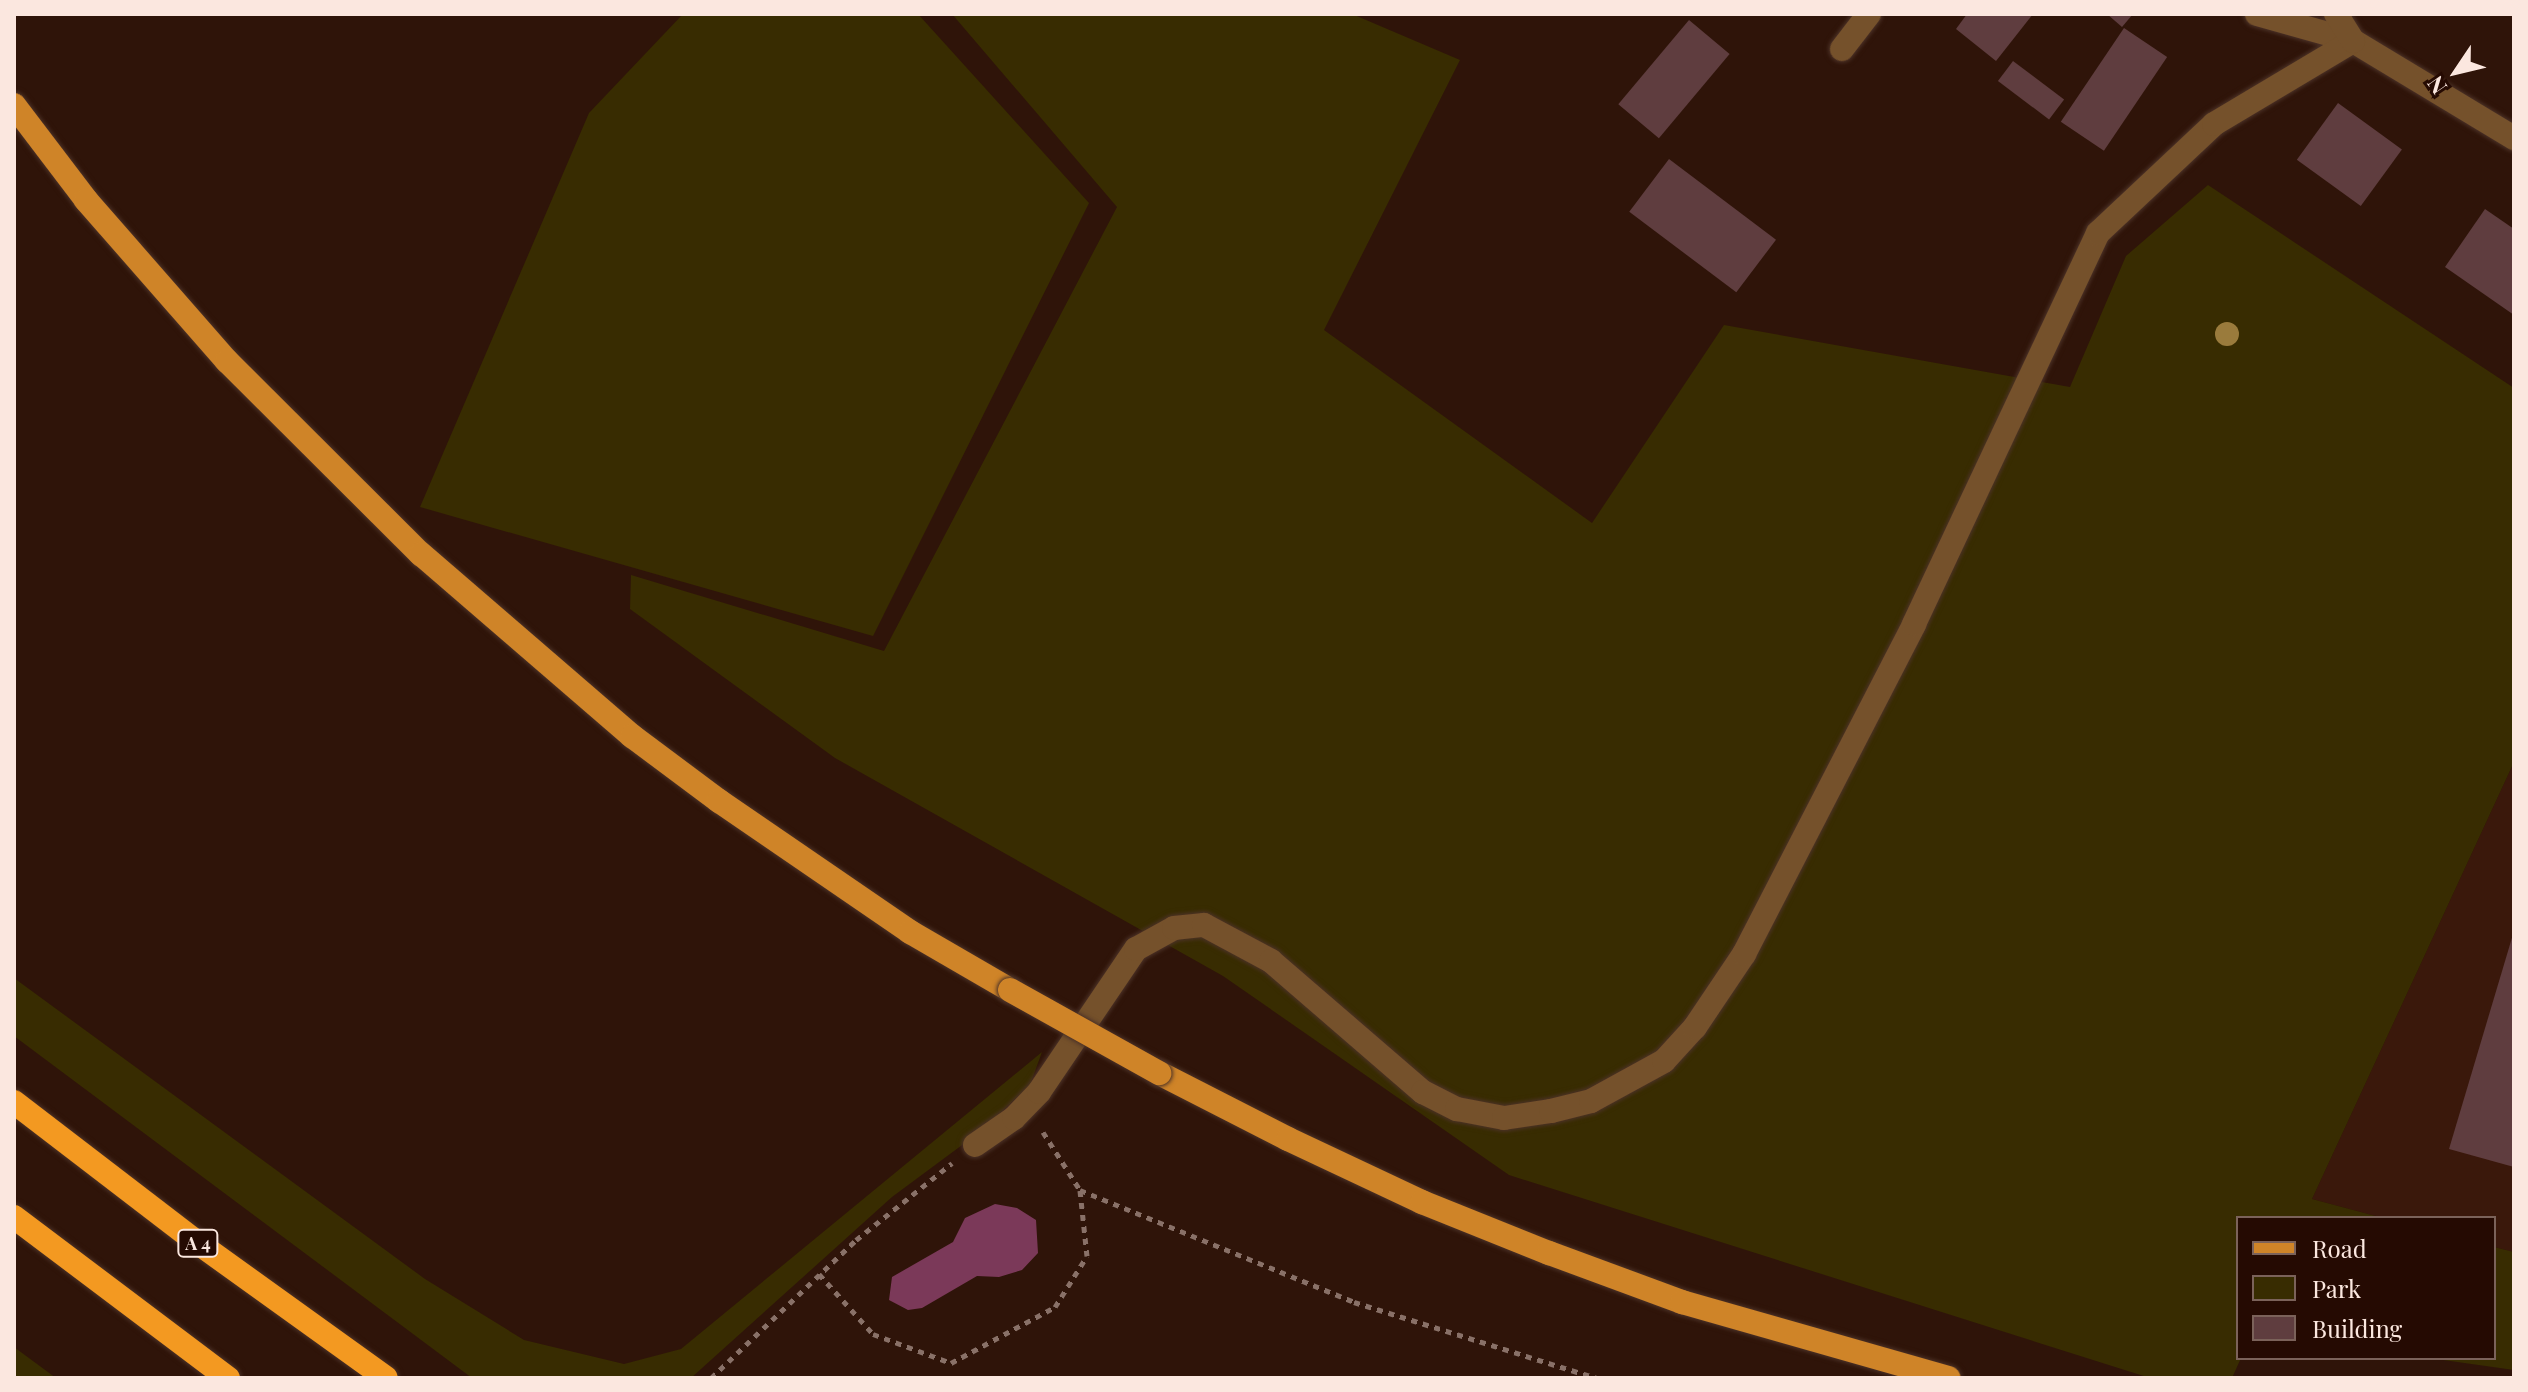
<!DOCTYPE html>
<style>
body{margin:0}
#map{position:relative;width:2528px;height:1392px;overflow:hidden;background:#2f1409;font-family:"Playfair Display",serif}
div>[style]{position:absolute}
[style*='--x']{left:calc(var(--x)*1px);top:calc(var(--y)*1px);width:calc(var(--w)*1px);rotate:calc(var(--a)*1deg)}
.built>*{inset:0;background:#3a180b}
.green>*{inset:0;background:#382c01}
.water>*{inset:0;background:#7b3959}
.building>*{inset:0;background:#5f3d3f;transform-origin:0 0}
.path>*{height:5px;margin-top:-2.5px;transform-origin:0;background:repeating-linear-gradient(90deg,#897168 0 6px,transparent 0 12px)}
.roads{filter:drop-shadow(0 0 2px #4c3227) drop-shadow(0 0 2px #4c3227)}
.minor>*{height:24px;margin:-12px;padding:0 12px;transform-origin:12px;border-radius:12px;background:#75512b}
.major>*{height:24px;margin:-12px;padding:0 12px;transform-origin:12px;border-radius:12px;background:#cf8428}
.highway>*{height:24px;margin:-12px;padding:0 12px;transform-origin:12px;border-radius:12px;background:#f39921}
.bridges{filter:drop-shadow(0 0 2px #4c3227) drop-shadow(0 0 2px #4c3227)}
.major-bridge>*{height:24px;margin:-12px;padding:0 12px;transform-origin:12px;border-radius:12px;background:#cf8428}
.trees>*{width:24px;height:24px;margin:-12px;border-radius:50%;background:#9a7b3c}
span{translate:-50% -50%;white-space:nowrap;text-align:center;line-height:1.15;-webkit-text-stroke:6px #250a02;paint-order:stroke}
.shield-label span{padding:2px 6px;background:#250a02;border:2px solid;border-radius:6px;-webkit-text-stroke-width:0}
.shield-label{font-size:18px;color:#fbe7df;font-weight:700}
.frame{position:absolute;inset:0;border:16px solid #fbe7df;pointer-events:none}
.legend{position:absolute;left:2236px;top:1216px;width:260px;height:144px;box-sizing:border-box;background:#250a02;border:2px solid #7b625a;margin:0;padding:10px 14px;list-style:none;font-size:24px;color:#fbe7df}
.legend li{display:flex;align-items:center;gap:16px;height:40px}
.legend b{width:40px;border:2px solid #7b625a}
.north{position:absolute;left:2416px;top:32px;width:80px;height:80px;-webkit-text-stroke:6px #250a02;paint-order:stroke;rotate:235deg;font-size:22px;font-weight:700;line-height:32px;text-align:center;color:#fbe7df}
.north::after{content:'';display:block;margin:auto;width:28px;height:36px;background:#fbe7df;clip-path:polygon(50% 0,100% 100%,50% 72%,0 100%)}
</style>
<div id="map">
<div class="built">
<div style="clip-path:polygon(2514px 762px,2514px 1252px,2494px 1247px,2494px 1218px,2383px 1218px,2312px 1199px)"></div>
</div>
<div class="green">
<div style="clip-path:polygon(683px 14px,918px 14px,1089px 203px,873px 636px,420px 507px,589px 113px)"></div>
<div style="clip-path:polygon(952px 14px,1352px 14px,1460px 60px,1324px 330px,1592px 523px,1724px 325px,2070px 387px,2126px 256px,2208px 185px,2514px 388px,2514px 762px,2312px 1199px,2383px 1218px,2238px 1218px,2238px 1358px,2241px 1358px,2232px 1378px,2150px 1378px,1509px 1175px,1223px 976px,835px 758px,630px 609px,631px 575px,884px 651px,1117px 207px)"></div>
<div style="clip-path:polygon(14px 978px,425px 1279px,524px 1340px,624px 1364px,681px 1349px,1042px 1052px,1030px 1085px,981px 1131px,892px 1197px,691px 1378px,472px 1378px,14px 1036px)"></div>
<div style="clip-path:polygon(2494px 1247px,2514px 1252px,2514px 1370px,2429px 1358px,2494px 1358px)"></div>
<div style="clip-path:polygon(14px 1347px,56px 1378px,14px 1378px)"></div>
</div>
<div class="water">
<div style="clip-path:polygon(995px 1204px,1017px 1208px,1036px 1220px,1038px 1253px,1022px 1270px,999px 1277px,977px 1276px,922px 1308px,908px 1310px,889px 1300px,892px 1277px,953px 1242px,965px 1218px)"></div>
</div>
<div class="building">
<div style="clip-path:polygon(1967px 14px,2033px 14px,1996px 61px,1956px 29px)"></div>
<div style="clip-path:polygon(2107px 14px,2133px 14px,2122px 27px)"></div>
<div style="left:1689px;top:20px;width:53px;height:110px;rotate:40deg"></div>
<div style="left:2124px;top:28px;width:52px;height:113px;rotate:34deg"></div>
<div style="left:2013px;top:61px;width:64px;height:25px;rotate:37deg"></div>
<div style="left:2338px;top:103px;width:79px;height:70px;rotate:36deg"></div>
<div style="left:1669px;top:159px;width:134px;height:66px;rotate:37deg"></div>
<div style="clip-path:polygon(2485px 209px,2514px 229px,2514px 315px,2445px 267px)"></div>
<div style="clip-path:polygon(2514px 931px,2514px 1167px,2449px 1149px)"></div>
</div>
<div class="path">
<div style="--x:1043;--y:1132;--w:69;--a:57.5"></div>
<div style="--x:1080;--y:1190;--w:296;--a:22.2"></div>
<div style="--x:1354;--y:1302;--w:255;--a:17.4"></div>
<div style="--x:819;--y:1274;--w:81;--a:48"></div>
<div style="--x:873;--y:1334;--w:83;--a:20.4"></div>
<div style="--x:951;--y:1363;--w:118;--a:-28.3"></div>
<div style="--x:1055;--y:1307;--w:60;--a:-57.9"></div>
<div style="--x:1087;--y:1256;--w:66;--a:-96.1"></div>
<div style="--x:711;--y:1378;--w:200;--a:-43.6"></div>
<div style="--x:856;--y:1240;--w:123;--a:-38.7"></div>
</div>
<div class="roads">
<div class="minor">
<div style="--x:2257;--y:14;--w:100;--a:15.7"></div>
<div style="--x:2353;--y:41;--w:188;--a:31.1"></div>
<div style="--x:1842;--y:49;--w:44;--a:-52.4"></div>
<div style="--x:975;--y:1145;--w:47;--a:-34.7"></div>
<div style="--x:1014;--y:1118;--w:36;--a:-46"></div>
<div style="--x:1039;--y:1092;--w:173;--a:-55.9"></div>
<div style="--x:1136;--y:949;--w:43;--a:-28.9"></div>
<div style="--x:1174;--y:928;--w:30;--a:-6"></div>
<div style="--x:1204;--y:925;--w:76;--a:28.2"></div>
<div style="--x:1271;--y:961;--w:201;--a:40.8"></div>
<div style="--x:1423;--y:1092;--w:38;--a:27"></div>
<div style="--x:1457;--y:1109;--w:48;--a:10.8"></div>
<div style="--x:1504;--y:1118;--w:48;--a:-8.5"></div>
<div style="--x:1551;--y:1111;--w:41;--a:-14"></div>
<div style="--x:1591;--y:1101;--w:83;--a:-28.7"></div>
<div style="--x:1664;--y:1061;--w:46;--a:-47.6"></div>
<div style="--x:1695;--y:1027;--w:88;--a:-56.1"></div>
<div style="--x:1744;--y:954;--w:371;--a:-62.7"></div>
<div style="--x:1914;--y:624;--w:432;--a:-64.8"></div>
<div style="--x:2098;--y:233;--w:159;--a:-43.2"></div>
<div style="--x:2214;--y:124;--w:162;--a:-30.8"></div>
<div style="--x:2353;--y:41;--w:32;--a:-122"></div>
</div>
<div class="major">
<div style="--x:14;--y:105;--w:119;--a:52.8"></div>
<div style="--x:86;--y:200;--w:214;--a:48.8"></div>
<div style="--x:227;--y:361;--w:274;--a:44.9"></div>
<div style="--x:421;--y:554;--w:279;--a:40.8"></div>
<div style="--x:632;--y:736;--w:109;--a:36.8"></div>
<div style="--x:719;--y:801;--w:232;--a:34.4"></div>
<div style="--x:910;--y:932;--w:116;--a:30.1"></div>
<div style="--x:1159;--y:1073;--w:145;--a:27.1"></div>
<div style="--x:1288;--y:1139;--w:148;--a:25.2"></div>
<div style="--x:1422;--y:1202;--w:137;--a:21.9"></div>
<div style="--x:1549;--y:1253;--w:142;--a:20.2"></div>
<div style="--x:1682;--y:1302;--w:277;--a:15.9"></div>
</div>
<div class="highway">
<div style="--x:14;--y:1102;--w:227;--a:37.5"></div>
<div style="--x:194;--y:1240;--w:236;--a:35.7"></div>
<div style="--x:14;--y:1217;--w:268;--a:37"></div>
</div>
</div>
<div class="bridges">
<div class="major-bridge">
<div style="--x:1010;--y:990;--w:171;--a:29.1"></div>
</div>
</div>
<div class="trees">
<div style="left:2227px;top:334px"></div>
</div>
<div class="shield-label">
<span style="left:198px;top:1243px">A 4</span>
</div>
<div class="frame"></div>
<ul class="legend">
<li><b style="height:10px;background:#cf8428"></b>Road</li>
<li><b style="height:22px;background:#382c01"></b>Park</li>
<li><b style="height:22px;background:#5f3d3f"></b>Building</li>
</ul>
<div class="north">N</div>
</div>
